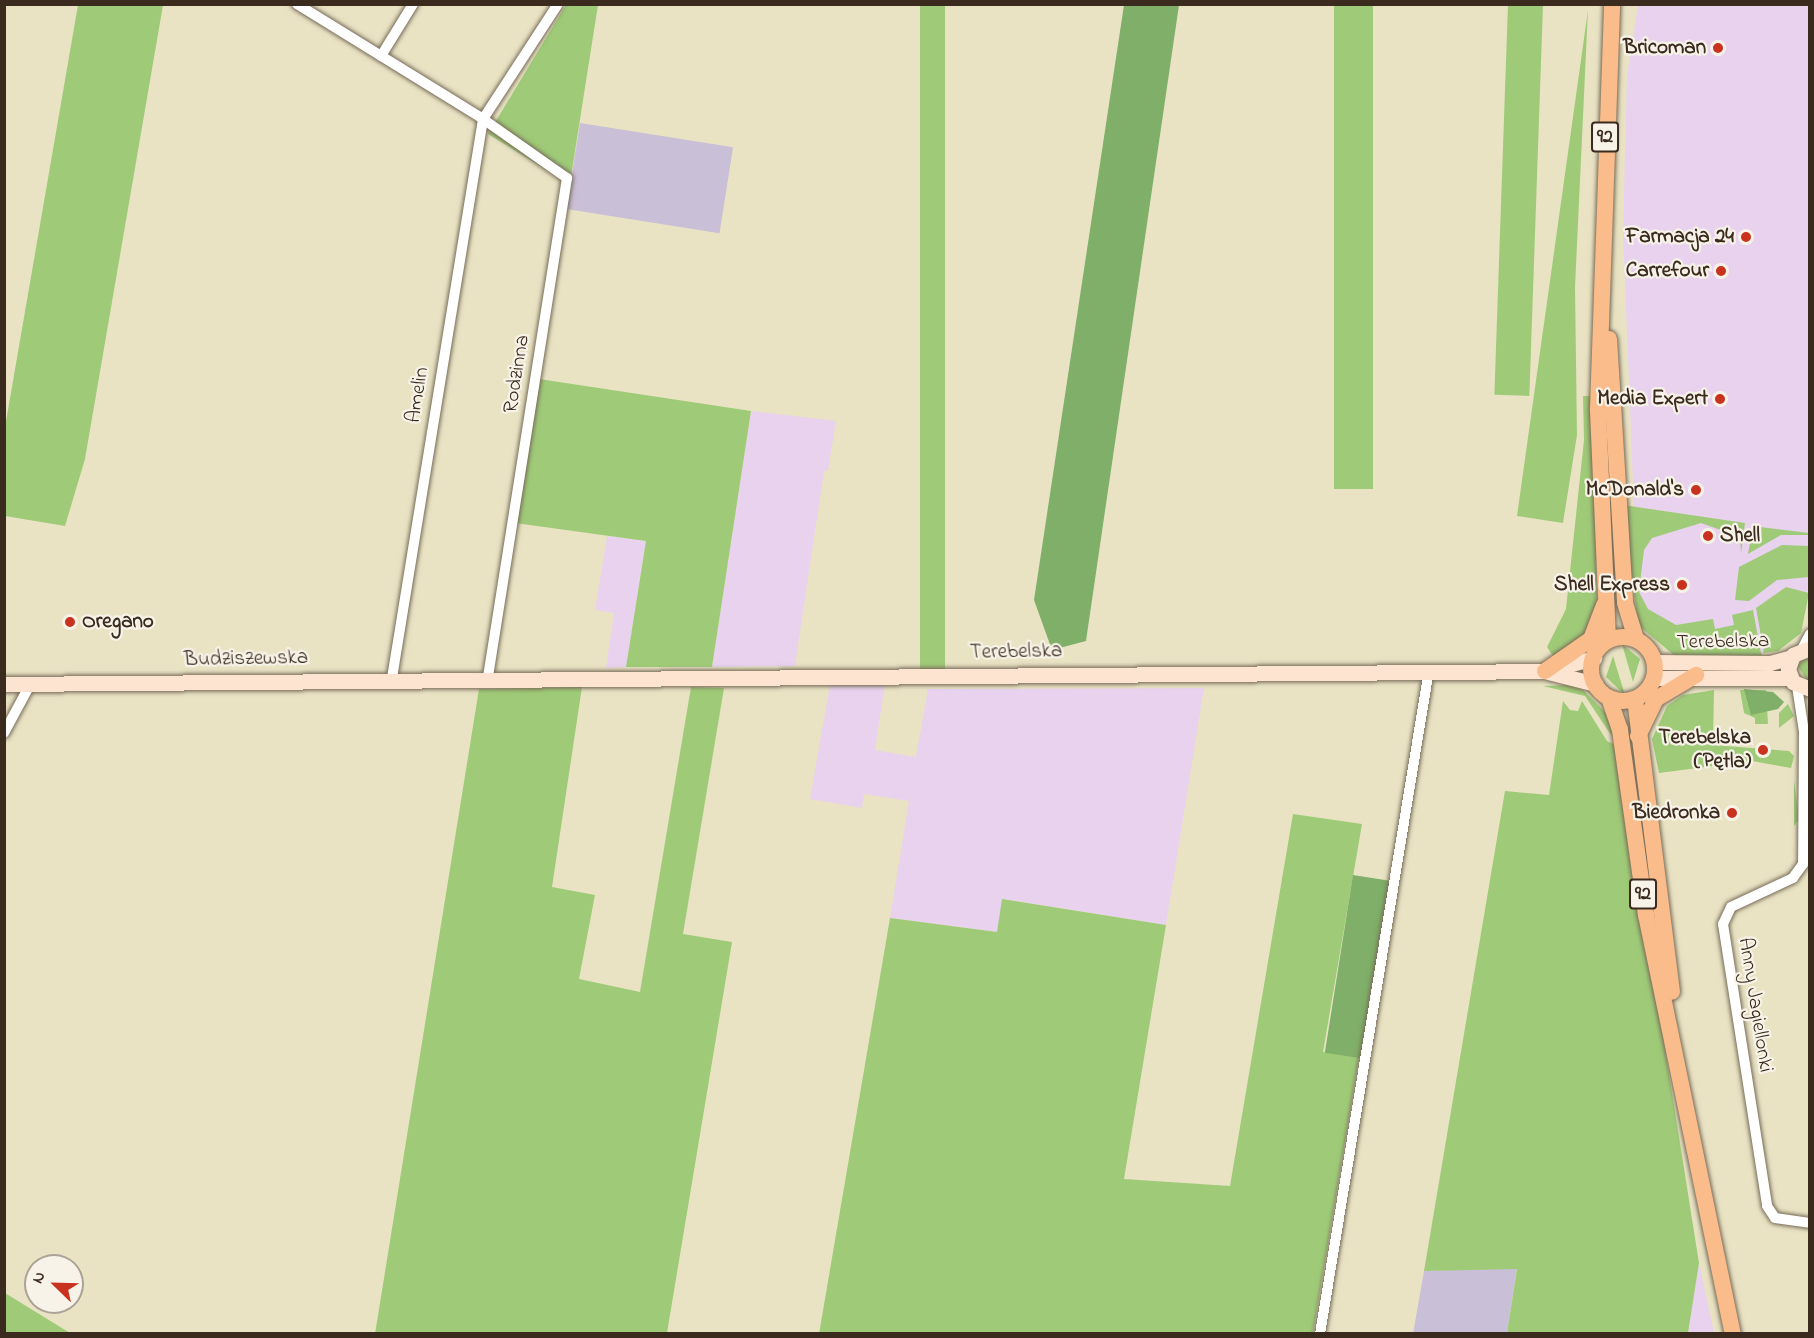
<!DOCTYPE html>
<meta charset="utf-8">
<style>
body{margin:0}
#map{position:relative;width:1814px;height:1338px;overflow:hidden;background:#e9e3c4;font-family:"Indie Flower",sans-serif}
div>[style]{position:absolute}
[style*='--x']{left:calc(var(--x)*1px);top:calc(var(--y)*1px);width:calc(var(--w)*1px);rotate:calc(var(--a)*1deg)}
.built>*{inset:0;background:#e8d2ee}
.industrial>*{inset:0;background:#c9bfd7;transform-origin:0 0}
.green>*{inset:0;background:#9fcb78;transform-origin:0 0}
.forest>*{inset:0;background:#7faf68;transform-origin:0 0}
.roads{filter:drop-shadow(0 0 2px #786b58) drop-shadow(0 0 2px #786b58)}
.street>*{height:10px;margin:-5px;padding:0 5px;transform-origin:5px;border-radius:5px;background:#fff}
.secondary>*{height:15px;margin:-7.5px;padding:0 7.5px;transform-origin:7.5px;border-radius:7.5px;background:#fde4d0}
.primary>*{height:16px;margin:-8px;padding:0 8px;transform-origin:8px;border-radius:8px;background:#f9bc8a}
.primary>.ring{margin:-8px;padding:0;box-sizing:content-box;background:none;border:16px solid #f9bc8a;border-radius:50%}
.dots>*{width:16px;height:16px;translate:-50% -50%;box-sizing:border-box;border:3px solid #f7f3e8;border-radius:50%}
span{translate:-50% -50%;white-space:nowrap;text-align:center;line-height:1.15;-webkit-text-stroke:4.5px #f7f3e8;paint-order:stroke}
.shield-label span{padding:2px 4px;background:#f7f3e8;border:2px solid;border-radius:4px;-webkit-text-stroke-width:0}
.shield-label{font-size:20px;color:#3b2a1e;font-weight:700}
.poi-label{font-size:21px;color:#3b2a1e;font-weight:700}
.right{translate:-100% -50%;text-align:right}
.left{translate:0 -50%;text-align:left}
.street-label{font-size:21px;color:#3b2a1e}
.frame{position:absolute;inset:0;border:6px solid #3b2a1e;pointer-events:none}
.north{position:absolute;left:24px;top:1254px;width:60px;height:60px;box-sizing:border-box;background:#f7f3e8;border:2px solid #aca397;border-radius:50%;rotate:293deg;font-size:16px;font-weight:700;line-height:24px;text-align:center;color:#3b2a1e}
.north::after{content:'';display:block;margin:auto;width:21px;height:27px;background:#c8321e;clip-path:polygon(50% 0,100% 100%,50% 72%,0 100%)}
</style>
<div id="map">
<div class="built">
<div style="clip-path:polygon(1638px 5px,1809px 5px,1809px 578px,1800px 634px,1765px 653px,1730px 653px,1638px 607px,1623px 233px,1627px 76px)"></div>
<div style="clip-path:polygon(751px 411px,836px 421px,828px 471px,824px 471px,795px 666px,712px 667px)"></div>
<div style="clip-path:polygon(607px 536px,646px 541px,626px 667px,606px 668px,614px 613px,595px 610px)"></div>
<div style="clip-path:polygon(885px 684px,875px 750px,916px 757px,928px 689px,1204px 688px,1166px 925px,1003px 899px,998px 932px,890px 918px,909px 801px,864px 794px,862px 808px,810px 799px,830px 685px)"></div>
<div style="clip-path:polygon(1699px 1263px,1714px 1333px,1688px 1333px)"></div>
</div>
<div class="industrial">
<div style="left:580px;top:123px;width:155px;height:87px;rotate:9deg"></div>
<div style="clip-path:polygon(1517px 1268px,1507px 1333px,1413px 1334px,1424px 1271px)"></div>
</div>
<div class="green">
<div style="left:1508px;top:4px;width:35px;height:391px;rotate:2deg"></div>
<div style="clip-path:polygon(78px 5px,163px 5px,85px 459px,65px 526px,5px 516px,4px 433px)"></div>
<div style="clip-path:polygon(566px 5px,598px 5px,553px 291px,563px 180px,488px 134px)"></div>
<div style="left:920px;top:5px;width:25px;height:666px"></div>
<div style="left:1334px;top:5px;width:39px;height:484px"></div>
<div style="clip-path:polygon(1588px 10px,1575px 287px,1577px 435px,1563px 523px,1517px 516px)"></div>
<div style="clip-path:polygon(539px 379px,751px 411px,712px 667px,626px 667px,646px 541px,515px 523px)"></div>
<div style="clip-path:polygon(1583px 396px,1594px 396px,1597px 618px,1590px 632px,1553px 656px,1547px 647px,1566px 609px,1584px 440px)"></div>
<div style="clip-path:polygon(1623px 505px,1745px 523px,1741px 553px,1740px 537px,1701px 523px,1652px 538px,1644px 550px,1639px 592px,1648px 609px,1676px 625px,1713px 619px,1715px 629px,1734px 625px,1732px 615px,1753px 610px,1762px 659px,1675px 656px,1638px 625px)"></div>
<div style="clip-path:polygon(1753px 526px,1809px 533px,1809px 535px,1781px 535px,1748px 554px)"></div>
<div style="clip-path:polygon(1782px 545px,1809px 546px,1809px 577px,1777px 580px,1749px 601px,1735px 600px,1739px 567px)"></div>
<div style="clip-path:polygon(1786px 587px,1809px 593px,1801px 633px,1778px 651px,1764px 653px,1756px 608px)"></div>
<div style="clip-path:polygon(1622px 644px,1640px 659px,1633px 682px)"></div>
<div style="clip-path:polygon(1613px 656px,1625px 695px,1606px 677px)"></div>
<div style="clip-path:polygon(1809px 656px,1809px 680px,1807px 680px,1797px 665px)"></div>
<div style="clip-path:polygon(1569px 685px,1583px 690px,1611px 718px,1613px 738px,1585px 696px,1543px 686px)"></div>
<div style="clip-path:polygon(582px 687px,552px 887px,595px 895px,579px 979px,640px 992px,691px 687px,724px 688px,683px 934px,732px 942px,667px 1333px,375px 1334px,479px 689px)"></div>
<div style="clip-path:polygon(1714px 690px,1713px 745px,1789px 751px,1794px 756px,1791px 768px,1752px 761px,1659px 773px,1652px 739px,1667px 706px,1683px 695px)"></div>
<div style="clip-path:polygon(1740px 690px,1766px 690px,1768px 724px,1755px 724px,1755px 718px,1744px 713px)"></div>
<div style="clip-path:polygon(1563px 701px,1570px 710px,1578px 711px,1582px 701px,1607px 741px,1617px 746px,1699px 1263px,1688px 1333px,1507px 1333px,1517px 1269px,1424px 1271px,1505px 791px,1549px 795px)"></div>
<div style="clip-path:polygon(1788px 704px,1794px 716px,1779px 728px,1779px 713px)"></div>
<div style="clip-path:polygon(1794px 780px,1799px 819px,1794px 826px)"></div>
<div style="clip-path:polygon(1293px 814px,1362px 824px,1323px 1052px,1359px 1058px,1313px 1333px,819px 1334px,890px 918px,997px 932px,1002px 899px,1166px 925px,1124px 1179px,1230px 1186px)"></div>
<div style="clip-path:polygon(5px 1293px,70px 1333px,5px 1333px)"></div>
</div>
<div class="forest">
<div style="clip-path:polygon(1124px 5px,1179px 5px,1086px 641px,1052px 650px,1034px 600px)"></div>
<div style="clip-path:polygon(1744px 689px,1773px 692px,1784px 702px,1778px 709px,1751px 715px)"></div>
<div style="left:1353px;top:875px;width:37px;height:180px;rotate:9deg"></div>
</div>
<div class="roads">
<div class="street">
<div style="--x:297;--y:4;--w:219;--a:31.7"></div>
<div style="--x:483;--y:119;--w:103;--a:35.1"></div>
<div style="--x:567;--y:178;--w:505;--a:99"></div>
<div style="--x:381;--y:56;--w:61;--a:-58.4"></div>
<div style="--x:1802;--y:649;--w:17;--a:-62"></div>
<div style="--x:392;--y:678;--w:566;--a:-80.75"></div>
<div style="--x:483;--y:119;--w:137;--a:-56.9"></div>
<div style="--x:1797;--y:686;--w:47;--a:81.3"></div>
<div style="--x:1804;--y:732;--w:132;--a:90.4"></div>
<div style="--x:1803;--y:864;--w:17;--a:126"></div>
<div style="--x:1793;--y:878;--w:68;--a:154.9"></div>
<div style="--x:1731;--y:907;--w:19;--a:115"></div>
<div style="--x:1723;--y:924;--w:285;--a:81.1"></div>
<div style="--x:1767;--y:1206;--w:14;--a:56"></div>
<div style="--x:1775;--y:1218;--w:35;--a:8"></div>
<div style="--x:4;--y:733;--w:57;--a:-61.6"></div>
<div style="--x:1320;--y:1334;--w:673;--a:-80.68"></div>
</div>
<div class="secondary">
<div style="--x:1810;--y:648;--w:18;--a:158"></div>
<div style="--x:1793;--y:655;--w:15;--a:110"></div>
<div style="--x:1788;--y:669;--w:14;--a:69"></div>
<div style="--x:1793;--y:682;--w:18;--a:22"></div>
<div style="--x:1654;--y:662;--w:116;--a:0.5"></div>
<div style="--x:1770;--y:663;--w:23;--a:-15"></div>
<div style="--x:1548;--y:672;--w:49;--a:14.3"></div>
<div style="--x:1654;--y:678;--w:136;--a:0"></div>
<div style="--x:4;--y:684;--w:1541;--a:-0.48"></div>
<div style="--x:1545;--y:671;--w:51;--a:-14.9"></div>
</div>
<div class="primary">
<div style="--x:1609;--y:339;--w:264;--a:86.5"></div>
<div style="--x:1625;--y:603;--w:37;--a:73"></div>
<div class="ring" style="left:1591px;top:637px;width:48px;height:48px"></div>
<div style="--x:1608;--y:640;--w:231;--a:-92.5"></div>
<div style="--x:1598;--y:409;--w:405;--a:-88"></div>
<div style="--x:1545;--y:671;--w:56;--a:-34.8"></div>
<div style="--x:1591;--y:639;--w:36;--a:-69"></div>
<div style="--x:1609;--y:698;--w:34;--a:71"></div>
<div style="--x:1620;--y:730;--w:187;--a:82"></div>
<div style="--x:1646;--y:915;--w:428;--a:78.3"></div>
<div style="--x:1635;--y:699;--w:295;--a:82.8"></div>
<div style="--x:1638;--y:736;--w:41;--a:-64.1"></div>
<div style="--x:1656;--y:699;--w:47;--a:-31"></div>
</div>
</div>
<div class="dots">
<div style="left:1718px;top:48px;background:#c8321e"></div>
<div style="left:1746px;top:237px;background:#c8321e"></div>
<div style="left:1721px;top:271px;background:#c8321e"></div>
<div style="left:1720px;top:399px;background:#c8321e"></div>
<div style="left:1696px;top:490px;background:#c8321e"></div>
<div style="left:1708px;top:536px;background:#c8321e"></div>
<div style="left:1682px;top:585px;background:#c8321e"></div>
<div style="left:70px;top:622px;background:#c8321e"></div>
<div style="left:1763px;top:750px;background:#c8321e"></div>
<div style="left:1732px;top:813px;background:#c8321e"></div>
</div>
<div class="shield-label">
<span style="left:1605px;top:137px">92</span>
<span style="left:1643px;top:894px">92</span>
</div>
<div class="poi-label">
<span class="right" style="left:1706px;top:48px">Bricoman</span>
<span class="right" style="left:1734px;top:237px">Farmacja 24</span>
<span class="right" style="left:1709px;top:271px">Carrefour</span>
<span class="right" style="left:1708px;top:399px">Media Expert</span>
<span class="right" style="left:1684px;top:490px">McDonald's</span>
<span class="left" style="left:1720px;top:536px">Shell</span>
<span class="right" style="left:1670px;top:585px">Shell Express</span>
<span class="left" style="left:82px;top:622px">Oregano</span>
<span class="right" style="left:1751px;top:750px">Terebelska<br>(Pętla)</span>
<span class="right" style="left:1720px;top:813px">Biedronka</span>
</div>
<div class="street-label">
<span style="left:517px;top:374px;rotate:-81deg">Rodzinna</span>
<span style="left:418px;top:395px;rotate:-81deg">Amelin</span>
<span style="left:1723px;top:642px;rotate:-1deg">Terebelska</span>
<span style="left:1016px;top:652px;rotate:-1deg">Terebelska</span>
<span style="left:246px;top:659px;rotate:-1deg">Budziszewska</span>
<span style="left:1755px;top:1005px;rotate:81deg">Anny Jagiellonki</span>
</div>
<div class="frame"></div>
<div class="north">N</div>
</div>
